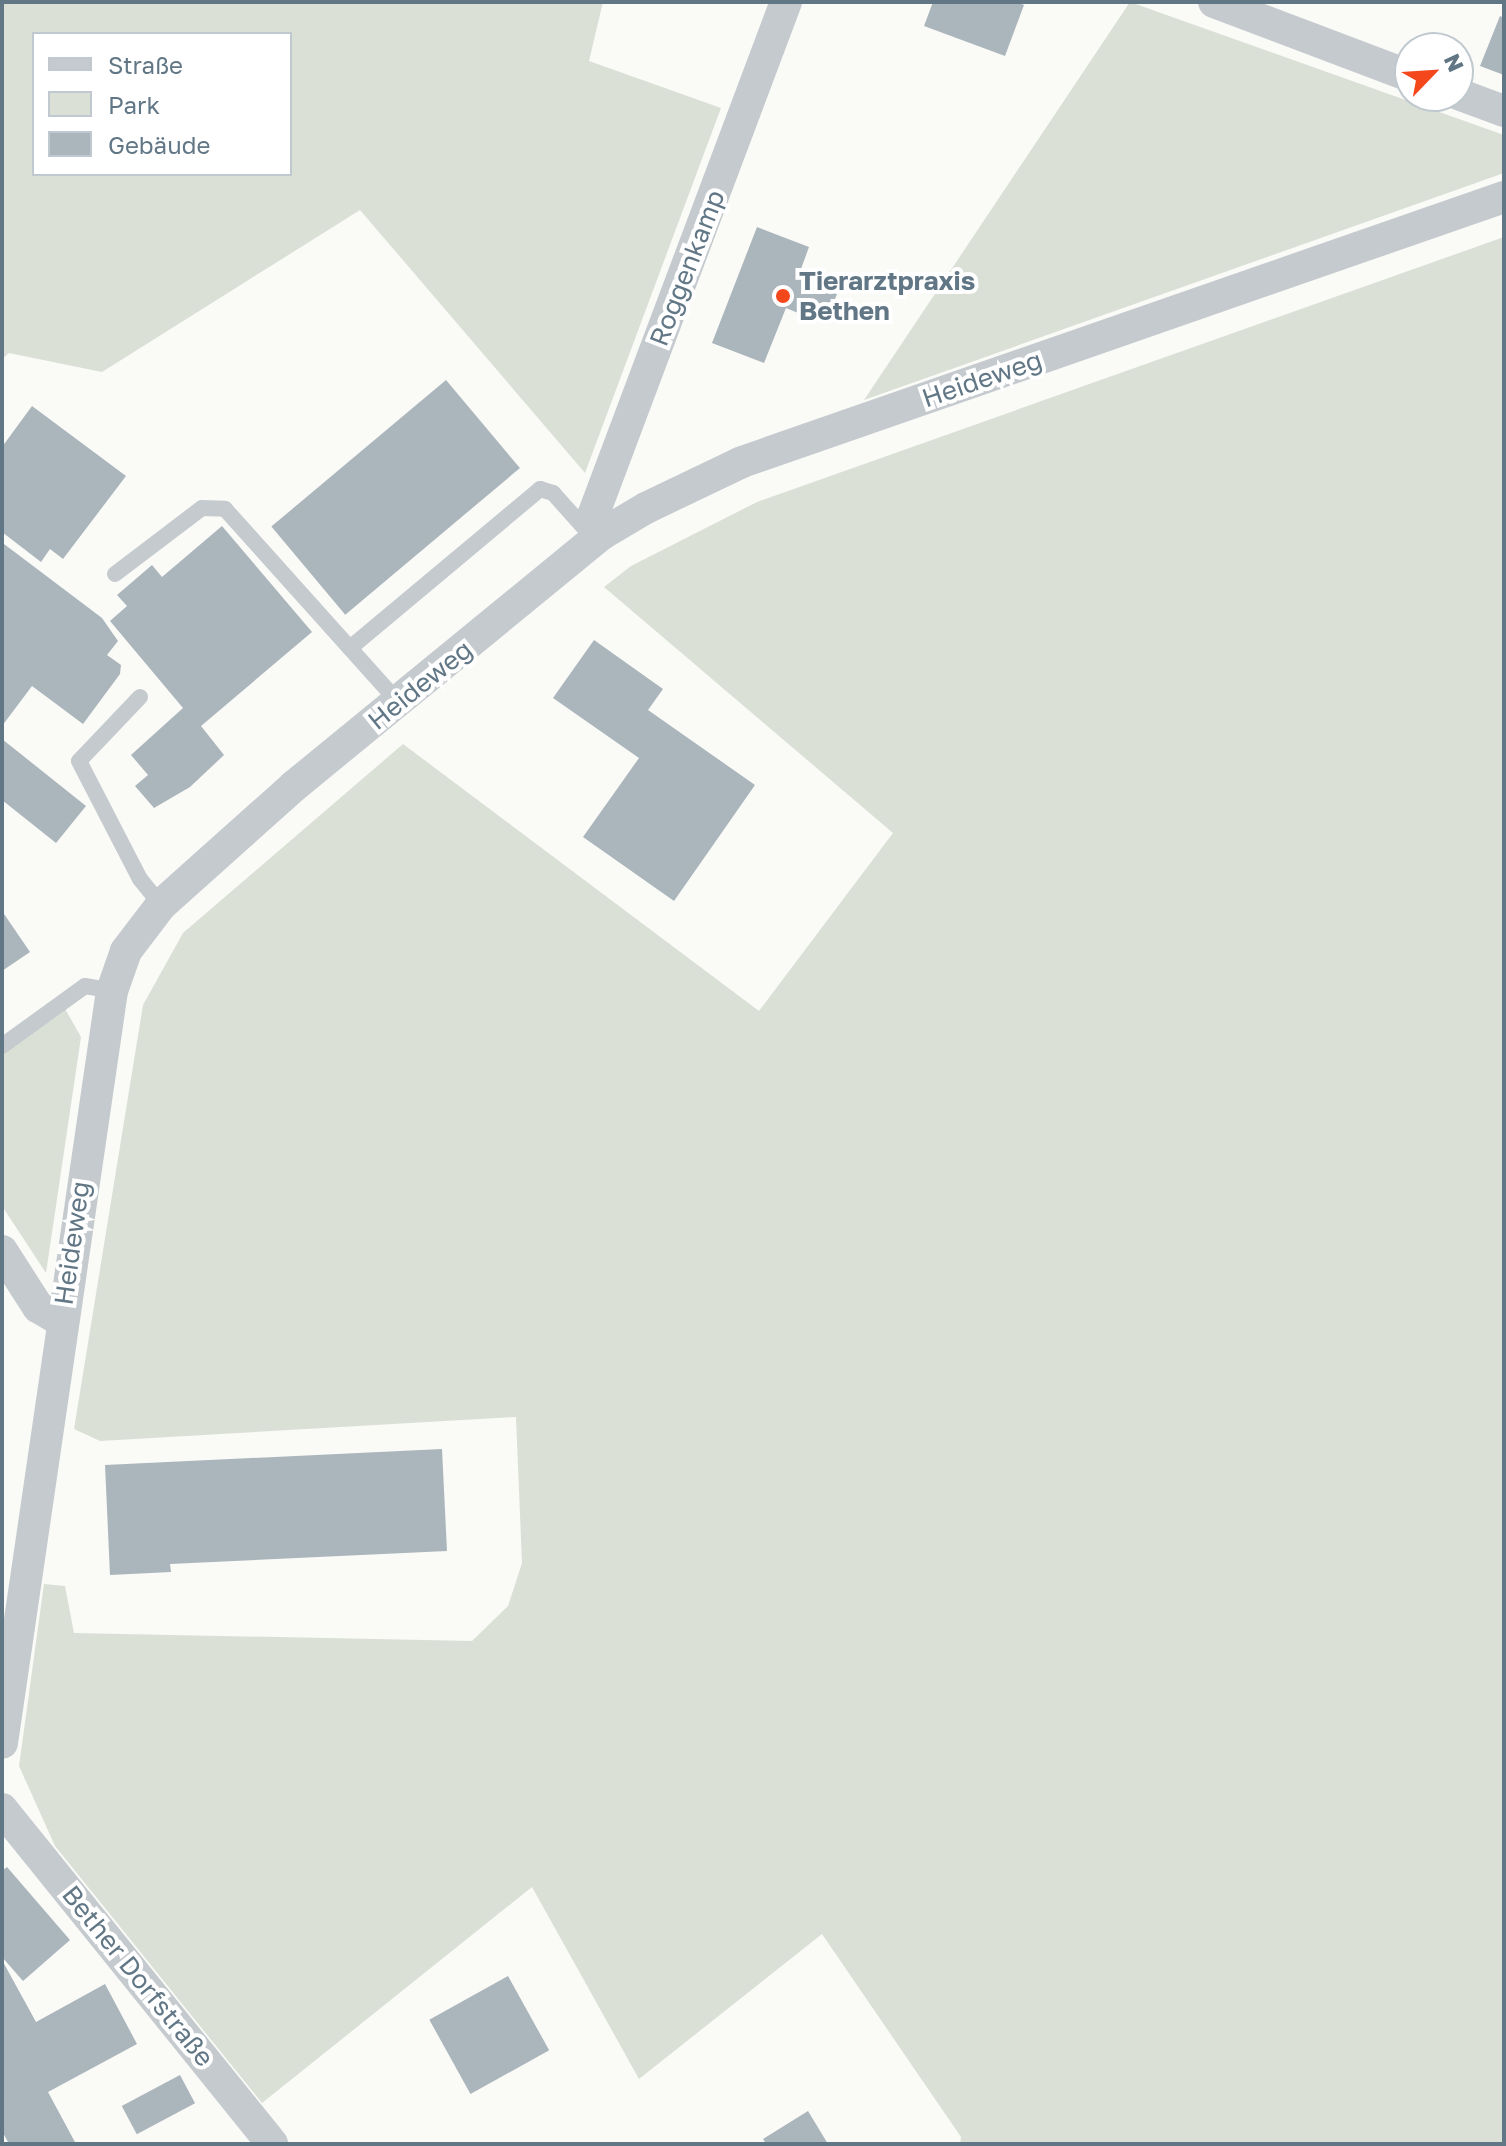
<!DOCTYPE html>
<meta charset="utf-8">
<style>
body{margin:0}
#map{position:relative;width:1506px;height:2146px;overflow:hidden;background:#fafaf7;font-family:"Golos Text",sans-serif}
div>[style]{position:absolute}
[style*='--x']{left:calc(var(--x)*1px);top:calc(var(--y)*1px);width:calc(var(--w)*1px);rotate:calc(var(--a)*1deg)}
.green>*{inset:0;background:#dae0d6}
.building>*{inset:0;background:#abb5bc;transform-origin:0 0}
.lane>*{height:16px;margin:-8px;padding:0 8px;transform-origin:8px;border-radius:8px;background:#c5cace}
.street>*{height:32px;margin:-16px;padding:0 16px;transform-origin:16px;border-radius:16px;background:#c5cace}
.dots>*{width:22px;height:22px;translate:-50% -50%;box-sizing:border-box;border:4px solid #fff;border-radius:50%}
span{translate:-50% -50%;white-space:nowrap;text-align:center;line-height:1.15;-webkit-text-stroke:8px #fff;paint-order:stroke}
.street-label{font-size:26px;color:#627786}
.poi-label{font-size:26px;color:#627786;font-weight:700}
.left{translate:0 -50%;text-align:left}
.frame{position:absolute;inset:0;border:4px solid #627786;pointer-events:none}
.legend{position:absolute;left:32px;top:32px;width:260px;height:144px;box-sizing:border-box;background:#fff;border:2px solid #c0c9cf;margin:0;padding:10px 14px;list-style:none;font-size:24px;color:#627786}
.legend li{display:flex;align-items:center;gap:16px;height:40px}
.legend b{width:40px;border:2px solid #c0c9cf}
.north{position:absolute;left:1394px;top:32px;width:80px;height:80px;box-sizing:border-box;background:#fff;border:2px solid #c0c9cf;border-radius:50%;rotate:65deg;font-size:22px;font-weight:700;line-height:32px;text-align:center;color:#627786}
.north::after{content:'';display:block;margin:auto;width:28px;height:36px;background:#f5471c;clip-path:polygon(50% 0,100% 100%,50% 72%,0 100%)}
</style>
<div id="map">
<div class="green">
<div style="clip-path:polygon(evenodd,2px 2px,603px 2px,589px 61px,721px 108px,585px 473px,360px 210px,102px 372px,9px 353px,2px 359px,2px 2px,34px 34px,290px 34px,290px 174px,34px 174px,34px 34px)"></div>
<div style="clip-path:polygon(1130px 2px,1504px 135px,1504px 173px,864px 400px)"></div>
<div style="clip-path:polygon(1504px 237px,1504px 2144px,960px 2144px,961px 2137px,822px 1934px,639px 2079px,532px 1887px,262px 2103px,55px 1846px,19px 1766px,44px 1584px,65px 1586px,74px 1633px,472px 1641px,508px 1606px,522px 1563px,516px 1417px,100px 1441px,74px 1429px,143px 1005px,183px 933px,403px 744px,759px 1011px,893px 833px,604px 587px,631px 566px,757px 502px)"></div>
<div style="clip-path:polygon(64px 1007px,81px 1037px,46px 1273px,2px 1206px,2px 1055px)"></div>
</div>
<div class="building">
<div style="clip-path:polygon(933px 2px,1016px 2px,1024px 5px,1005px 56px,924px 26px)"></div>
<div style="clip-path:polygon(1500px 16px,1504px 18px,1504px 75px,1480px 66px)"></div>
<div style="clip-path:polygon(757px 227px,809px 247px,801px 269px,841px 284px,825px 324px,786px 308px,764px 363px,712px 343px)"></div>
<div style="left:446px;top:380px;width:115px;height:228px;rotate:50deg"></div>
<div style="clip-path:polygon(32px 406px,126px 476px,63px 559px,50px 549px,41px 562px,2px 532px,2px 447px)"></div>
<div style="clip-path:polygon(222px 526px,312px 632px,201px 726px,224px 755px,190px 787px,154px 808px,135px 786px,148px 775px,131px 755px,183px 708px,110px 621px,127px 606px,117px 595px,152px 565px,162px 577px)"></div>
<div style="clip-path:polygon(4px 544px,102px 618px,118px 641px,107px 655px,121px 665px,120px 674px,83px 724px,32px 686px,2px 726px)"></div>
<div style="clip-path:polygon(594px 640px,663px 689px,648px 710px,755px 785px,674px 901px,583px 837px,639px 758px,553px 698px)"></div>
<div style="clip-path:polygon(2px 739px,86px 806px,56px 843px,2px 800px)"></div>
<div style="clip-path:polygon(2px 911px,30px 952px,2px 971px)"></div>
<div style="clip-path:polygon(442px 1449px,447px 1551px,170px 1564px,171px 1572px,110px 1575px,105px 1465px)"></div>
<div style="clip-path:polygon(7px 1867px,70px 1940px,23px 1981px,2px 1957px,2px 1871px)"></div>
<div style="clip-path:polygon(2px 1960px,36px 2022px,105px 1984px,137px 2044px,48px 2092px,76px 2144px,9px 2144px,2px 2131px)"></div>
<div style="left:508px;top:1976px;width:85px;height:90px;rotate:61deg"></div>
<div style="left:180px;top:2075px;width:32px;height:66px;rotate:62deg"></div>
<div style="clip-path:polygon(808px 2111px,828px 2144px,766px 2144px,763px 2139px)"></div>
</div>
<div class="lane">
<div style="--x:115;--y:574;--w:109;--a:-37.2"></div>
<div style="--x:202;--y:508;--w:23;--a:2"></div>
<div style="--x:225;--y:509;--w:259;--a:48.1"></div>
<div style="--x:350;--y:648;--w:248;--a:-39.9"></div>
<div style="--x:540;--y:489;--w:14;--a:17"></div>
<div style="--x:553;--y:493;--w:63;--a:48.2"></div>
<div style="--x:140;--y:697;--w:88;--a:133.6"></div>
<div style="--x:79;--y:761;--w:133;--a:62.7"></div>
<div style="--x:140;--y:879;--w:33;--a:51"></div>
<div style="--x:2;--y:1046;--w:102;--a:-35.9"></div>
<div style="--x:85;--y:986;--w:27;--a:10"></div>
</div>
<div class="street">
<div style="--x:1214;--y:2;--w:210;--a:20.7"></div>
<div style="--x:1458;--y:94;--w:49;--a:20.3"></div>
<div style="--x:602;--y:534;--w:22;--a:-111"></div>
<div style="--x:594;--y:513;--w:546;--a:-69.41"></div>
<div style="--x:2;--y:1251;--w:67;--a:57.3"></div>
<div style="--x:38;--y:1307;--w:27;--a:31"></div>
<div style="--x:2;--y:1743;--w:760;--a:-81.68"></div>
<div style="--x:112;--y:991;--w:42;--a:-70.7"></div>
<div style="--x:126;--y:951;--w:58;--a:-52.7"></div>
<div style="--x:161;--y:905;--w:178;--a:-41.8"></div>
<div style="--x:294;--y:786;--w:398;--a:-39.3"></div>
<div style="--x:602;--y:534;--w:51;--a:-30.6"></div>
<div style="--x:646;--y:508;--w:106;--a:-25.6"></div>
<div style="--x:742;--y:462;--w:807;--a:-19.18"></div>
<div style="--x:2;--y:1809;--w:430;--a:51.1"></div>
</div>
<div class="dots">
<div style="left:783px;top:296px;background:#f5471c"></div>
</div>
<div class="street-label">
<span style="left:687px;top:268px;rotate:-69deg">Roggenkamp</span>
<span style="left:982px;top:379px;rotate:-19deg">Heideweg</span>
<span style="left:420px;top:685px;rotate:-39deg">Heideweg</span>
<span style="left:72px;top:1243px;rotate:-82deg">Heideweg</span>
<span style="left:138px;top:1976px;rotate:51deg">Bether Dorfstraße</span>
</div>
<div class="poi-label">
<span class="left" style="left:799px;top:296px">Tierarztpraxis<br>Bethen</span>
</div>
<div class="frame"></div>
<ul class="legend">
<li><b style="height:10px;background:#c5cace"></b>Straße</li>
<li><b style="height:22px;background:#dae0d6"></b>Park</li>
<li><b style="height:22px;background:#abb5bc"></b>Gebäude</li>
</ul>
<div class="north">N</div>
</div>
